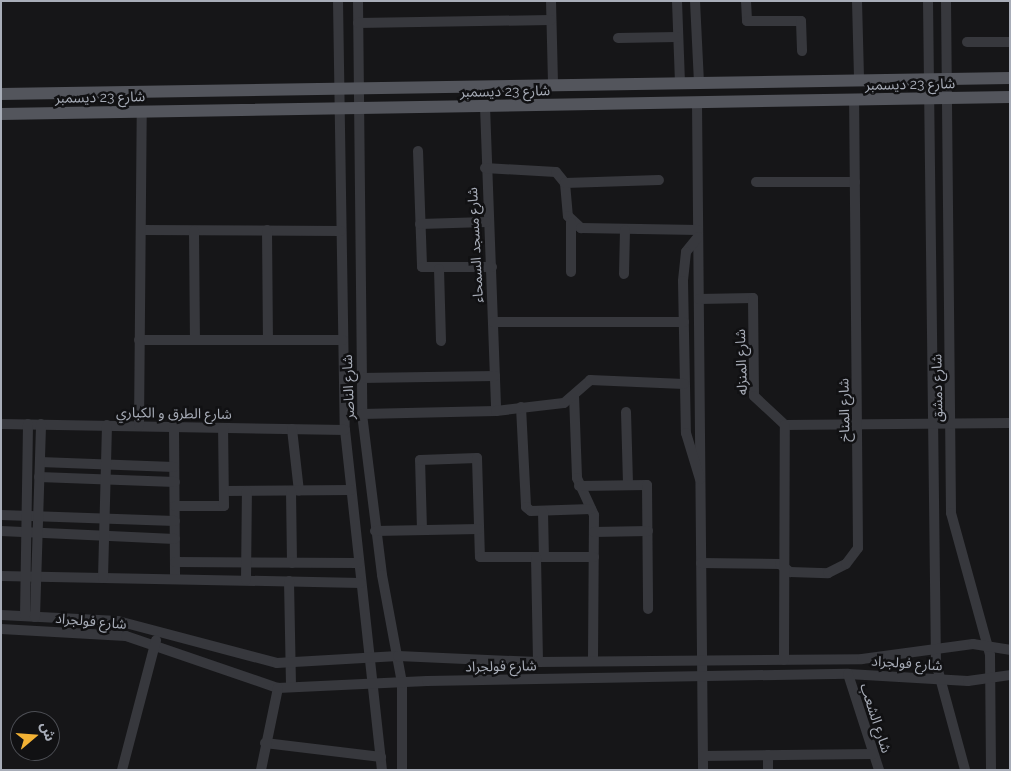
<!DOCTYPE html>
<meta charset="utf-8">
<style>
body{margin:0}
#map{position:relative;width:1011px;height:771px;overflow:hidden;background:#161618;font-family:Raleway,"Noto Sans Arabic",sans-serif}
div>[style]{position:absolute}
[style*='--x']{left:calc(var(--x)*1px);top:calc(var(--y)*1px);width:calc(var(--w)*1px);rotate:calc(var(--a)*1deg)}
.minor>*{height:10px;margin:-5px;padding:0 5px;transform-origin:5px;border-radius:5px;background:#37383d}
.major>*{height:12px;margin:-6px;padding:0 6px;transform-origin:6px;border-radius:6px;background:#53555c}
span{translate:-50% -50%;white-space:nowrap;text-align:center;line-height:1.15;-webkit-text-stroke:5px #111113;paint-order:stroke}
.street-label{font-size:14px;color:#a8adb8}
.frame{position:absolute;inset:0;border:2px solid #a8adb8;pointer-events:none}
.north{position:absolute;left:10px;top:711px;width:50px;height:50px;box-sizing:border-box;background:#111113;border:1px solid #4d4f55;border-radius:50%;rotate:72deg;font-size:14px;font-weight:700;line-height:20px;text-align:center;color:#a8adb8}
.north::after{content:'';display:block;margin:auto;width:18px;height:22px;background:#f2b134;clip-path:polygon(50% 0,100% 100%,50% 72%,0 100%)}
</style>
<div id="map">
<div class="minor">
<div style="--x:338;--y:1;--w:429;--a:89.1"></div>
<div style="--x:345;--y:430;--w:342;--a:83.8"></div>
<div style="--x:358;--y:1;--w:413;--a:89.4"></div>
<div style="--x:362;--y:414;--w:162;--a:82.9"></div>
<div style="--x:382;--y:575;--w:110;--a:79.5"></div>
<div style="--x:402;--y:683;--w:87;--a:90"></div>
<div style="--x:551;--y:1;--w:84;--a:88.6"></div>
<div style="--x:677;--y:1;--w:82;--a:87.9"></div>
<div style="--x:695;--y:1;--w:82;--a:87.2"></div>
<div style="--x:746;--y:1;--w:20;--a:87"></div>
<div style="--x:747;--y:21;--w:54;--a:0"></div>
<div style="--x:801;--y:21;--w:30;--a:88"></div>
<div style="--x:857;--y:1;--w:79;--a:88.5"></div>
<div style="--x:928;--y:1;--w:662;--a:89.31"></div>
<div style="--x:936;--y:663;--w:111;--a:74.8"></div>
<div style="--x:946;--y:1;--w:512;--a:89.44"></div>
<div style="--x:951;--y:513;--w:147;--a:74.6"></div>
<div style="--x:990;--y:655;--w:115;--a:89.5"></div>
<div style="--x:358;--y:23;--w:193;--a:-0.9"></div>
<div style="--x:618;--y:38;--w:59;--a:-1"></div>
<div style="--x:967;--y:42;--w:43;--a:0"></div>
<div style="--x:697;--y:103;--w:667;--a:89.48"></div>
<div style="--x:485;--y:106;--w:305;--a:87.9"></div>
<div style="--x:418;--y:151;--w:116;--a:88"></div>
<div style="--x:422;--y:267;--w:70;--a:0"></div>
<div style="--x:485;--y:168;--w:71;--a:3.2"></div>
<div style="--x:556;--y:172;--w:14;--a:51"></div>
<div style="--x:565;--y:183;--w:33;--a:85"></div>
<div style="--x:568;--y:216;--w:18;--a:43"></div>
<div style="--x:581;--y:228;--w:117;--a:1"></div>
<div style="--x:756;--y:182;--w:99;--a:0"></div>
<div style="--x:565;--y:183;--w:94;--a:-1.8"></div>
<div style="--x:571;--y:222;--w:50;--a:90"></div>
<div style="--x:420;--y:224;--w:66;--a:-1.7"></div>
<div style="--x:141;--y:230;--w:200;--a:0.3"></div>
<div style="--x:267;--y:230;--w:110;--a:89.5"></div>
<div style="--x:194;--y:231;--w:109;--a:89.5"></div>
<div style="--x:698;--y:237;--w:19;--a:129"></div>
<div style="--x:686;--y:252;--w:29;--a:96"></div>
<div style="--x:683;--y:281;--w:152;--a:88.9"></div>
<div style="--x:686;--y:433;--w:48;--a:73.1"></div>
<div style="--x:439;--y:269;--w:72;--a:88.4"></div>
<div style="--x:624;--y:274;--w:44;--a:-88.7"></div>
<div style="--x:699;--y:299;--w:54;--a:-1.1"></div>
<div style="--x:753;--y:298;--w:98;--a:89.4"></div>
<div style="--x:754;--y:396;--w:42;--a:43.1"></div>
<div style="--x:785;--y:425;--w:225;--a:-0.5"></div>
<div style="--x:493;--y:322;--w:191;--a:0"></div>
<div style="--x:139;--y:340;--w:204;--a:0"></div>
<div style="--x:361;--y:378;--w:134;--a:-0.9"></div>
<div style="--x:574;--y:395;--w:83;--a:87.9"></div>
<div style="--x:577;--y:478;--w:41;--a:65.3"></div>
<div style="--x:594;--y:515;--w:146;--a:90.4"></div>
<div style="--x:521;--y:407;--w:100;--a:87.1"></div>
<div style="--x:526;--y:507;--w:6;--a:39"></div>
<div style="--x:531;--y:511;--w:60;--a:-1.9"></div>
<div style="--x:626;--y:412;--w:73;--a:88.4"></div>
<div style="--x:362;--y:414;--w:134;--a:-1.3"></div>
<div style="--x:496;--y:411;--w:68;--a:-6.7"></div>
<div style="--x:564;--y:403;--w:35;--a:-41"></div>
<div style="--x:590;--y:380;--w:94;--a:2.4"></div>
<div style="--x:1;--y:424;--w:344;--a:1"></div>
<div style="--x:139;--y:426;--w:314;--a:-89.5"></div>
<div style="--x:174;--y:427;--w:152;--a:89.6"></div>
<div style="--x:292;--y:429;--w:62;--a:83.6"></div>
<div style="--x:40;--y:462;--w:134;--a:2.1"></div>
<div style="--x:39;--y:477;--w:136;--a:2.1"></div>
<div style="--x:579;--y:486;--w:68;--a:-0.8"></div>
<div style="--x:647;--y:485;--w:124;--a:89.5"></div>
<div style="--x:224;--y:491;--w:127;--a:-0.5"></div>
<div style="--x:291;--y:491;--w:72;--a:89.2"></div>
<div style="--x:175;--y:506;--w:49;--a:0"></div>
<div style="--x:224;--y:506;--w:78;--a:-90.7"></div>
<div style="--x:543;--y:511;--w:46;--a:88.8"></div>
<div style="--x:1;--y:515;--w:174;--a:2"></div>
<div style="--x:422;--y:530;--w:70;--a:-91.6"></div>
<div style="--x:420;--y:460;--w:57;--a:-2"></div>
<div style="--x:477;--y:458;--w:99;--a:88.3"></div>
<div style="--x:480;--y:557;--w:114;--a:0"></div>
<div style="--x:1;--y:531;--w:174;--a:2.6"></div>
<div style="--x:375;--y:531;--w:104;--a:-1.1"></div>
<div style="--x:594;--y:532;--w:54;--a:-1.1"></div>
<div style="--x:536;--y:557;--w:105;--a:88.9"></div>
<div style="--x:175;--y:562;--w:184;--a:0.3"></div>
<div style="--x:701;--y:563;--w:79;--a:0.7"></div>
<div style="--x:780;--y:564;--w:13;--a:39"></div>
<div style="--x:790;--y:572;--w:38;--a:2"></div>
<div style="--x:828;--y:573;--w:20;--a:-27"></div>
<div style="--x:846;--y:564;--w:20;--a:-53"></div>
<div style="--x:858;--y:548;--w:448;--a:-90.5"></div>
<div style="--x:1;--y:576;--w:360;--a:1.1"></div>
<div style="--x:103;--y:578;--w:153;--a:-88.5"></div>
<div style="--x:246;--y:580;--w:89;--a:-89.4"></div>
<div style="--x:289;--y:581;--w:106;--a:88.9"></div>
<div style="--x:1;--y:615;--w:117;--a:2.9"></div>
<div style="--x:118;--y:621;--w:164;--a:14.8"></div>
<div style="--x:277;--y:663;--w:121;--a:-3.3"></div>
<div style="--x:398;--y:656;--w:140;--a:2.5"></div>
<div style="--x:538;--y:662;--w:324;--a:-0.5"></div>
<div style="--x:862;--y:659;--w:112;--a:-7.7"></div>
<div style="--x:973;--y:644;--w:37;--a:9"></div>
<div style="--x:25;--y:616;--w:192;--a:-89.1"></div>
<div style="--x:35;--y:617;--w:193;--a:-88.2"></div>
<div style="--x:1;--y:629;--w:125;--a:3.2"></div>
<div style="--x:126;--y:636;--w:161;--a:18.9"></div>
<div style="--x:278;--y:688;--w:149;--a:-2.7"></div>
<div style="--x:427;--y:681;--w:421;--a:-1"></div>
<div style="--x:848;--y:674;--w:120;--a:3.3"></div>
<div style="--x:968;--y:681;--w:42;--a:-8.1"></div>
<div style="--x:784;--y:660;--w:235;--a:-89.8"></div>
<div style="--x:848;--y:674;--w:101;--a:72.1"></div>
<div style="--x:265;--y:743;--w:117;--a:6.9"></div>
<div style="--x:768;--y:755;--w:15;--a:90"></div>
<div style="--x:703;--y:756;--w:170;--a:-0.7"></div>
<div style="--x:122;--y:770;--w:134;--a:-75.3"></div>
<div style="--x:261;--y:770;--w:84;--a:-78.3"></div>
</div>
<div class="major">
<div style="--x:1;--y:94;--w:1009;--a:-0.91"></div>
<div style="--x:1;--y:114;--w:1009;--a:-0.97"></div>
</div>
<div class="street-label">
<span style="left:910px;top:84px;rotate:-1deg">شارع 23 ديسمبر</span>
<span style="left:505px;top:91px;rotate:-1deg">شارع 23 ديسمبر</span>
<span style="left:100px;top:97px;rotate:-1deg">شارع 23 ديسمبر</span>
<span style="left:475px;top:245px;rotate:-93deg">شارع مسجد السمحاء</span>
<span style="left:741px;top:362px;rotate:-92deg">شارع المنزله</span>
<span style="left:348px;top:387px;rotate:-92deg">شارع الناصر</span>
<span style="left:937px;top:388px;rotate:-91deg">شارع دمشق</span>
<span style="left:844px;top:410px;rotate:-91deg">شارع المناخ</span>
<span style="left:174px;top:413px;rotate:1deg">شارع الطرق و الكباري</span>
<span style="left:91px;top:621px;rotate:5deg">شارع فولجراد</span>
<span style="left:907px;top:663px;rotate:4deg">شارع فولجراد</span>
<span style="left:501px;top:666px;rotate:-1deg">شارع فولجراد</span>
<span style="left:876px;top:718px;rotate:72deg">شارع الشعب</span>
</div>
<div class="frame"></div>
<div class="north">ش</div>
</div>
